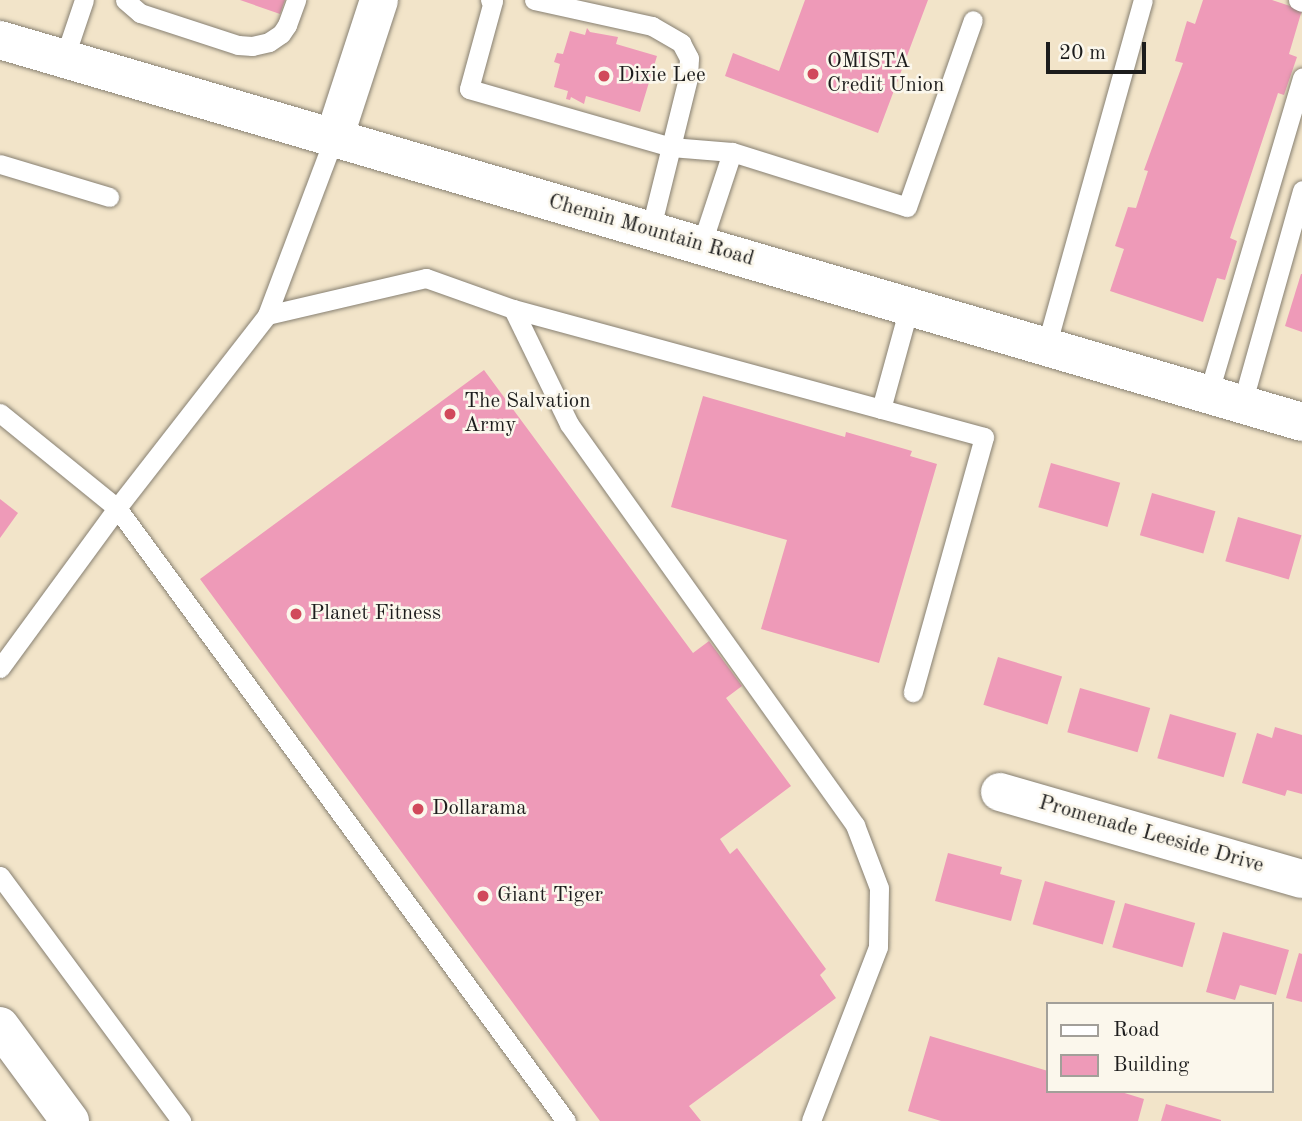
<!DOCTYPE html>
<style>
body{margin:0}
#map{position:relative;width:1302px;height:1121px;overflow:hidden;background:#f2e4c9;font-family:"Old Standard TT",serif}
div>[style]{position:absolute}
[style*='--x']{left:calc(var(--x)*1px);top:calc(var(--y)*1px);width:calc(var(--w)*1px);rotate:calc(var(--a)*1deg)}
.building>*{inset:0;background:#ee9ab8;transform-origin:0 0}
.roads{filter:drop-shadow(0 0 2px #878072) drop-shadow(0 0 2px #878072)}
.lane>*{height:19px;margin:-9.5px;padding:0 9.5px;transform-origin:9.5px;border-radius:9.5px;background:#fff}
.street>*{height:38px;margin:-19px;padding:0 19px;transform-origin:19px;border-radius:19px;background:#fff}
.secondary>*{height:38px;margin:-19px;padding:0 19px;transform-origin:19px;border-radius:19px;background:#fff}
.primary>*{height:38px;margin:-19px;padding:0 19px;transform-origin:19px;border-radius:19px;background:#fff}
.dots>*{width:19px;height:19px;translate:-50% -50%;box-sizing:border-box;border:4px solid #fbf7ec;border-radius:50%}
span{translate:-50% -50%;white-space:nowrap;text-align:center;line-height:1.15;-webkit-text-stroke:5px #fbf7ec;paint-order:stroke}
.poi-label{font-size:21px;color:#1c1c1c}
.left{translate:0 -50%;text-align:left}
.street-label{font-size:21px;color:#1c1c1c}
.legend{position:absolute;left:1046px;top:1002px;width:228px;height:91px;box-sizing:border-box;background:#fbf7ec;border:2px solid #a29f99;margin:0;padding:9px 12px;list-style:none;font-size:21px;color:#1c1c1c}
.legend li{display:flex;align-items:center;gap:14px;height:35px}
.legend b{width:35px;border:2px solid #a29f99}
.scale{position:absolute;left:1046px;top:42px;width:100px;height:32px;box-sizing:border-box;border:4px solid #1c1c1c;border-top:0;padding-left:9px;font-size:21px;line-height:24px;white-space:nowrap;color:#1c1c1c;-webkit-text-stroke:5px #fbf7ec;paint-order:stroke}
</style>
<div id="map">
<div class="building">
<div style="clip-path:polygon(240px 0,285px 0,280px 14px)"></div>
<div style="clip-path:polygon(805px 0,928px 0,878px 133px,725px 76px,733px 53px,779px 71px)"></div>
<div style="clip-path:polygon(1203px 0,1272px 0,1302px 10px,1289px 54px,1297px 57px,1284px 95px,1278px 93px,1230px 238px,1237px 241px,1225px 280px,1217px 278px,1203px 322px,1110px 291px,1124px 249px,1115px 246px,1128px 207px,1136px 208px,1148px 171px,1144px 170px,1183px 63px,1175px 61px,1187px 21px,1195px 24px)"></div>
<div style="clip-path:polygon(587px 28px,590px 32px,618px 37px,616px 44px,657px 56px,640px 112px,586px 96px,584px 104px,571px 97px,570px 100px,566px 99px,568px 91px,554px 87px,560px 64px,554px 62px,557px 53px,563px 54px,570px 31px,585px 35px)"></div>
<div style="clip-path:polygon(1301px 274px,1302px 274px,1302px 332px,1285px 326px)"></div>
<div style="clip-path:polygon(484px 370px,693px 653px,709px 641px,742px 686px,726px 698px,791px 786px,720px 839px,730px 854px,737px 848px,826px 969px,820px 975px,836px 998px,689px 1106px,701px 1121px,600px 1121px,200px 579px)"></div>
<div style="clip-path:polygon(703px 396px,845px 437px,846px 432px,912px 451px,910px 456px,937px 464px,879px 663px,761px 629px,787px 540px,671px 507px)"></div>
<div style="left:1051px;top:463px;width:72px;height:46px;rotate:16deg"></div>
<div style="left:1152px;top:493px;width:66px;height:44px;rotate:16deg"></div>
<div style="clip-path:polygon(0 499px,18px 513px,0 538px)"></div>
<div style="left:1238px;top:517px;width:66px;height:46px;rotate:16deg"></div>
<div style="left:998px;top:657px;width:67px;height:50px;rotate:17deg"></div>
<div style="left:1080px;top:688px;width:73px;height:46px;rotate:16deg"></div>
<div style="left:1170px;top:714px;width:69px;height:46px;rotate:16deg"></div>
<div style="clip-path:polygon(1275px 727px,1302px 735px,1302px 794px,1287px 790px,1285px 796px,1242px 783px,1257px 733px,1272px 738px)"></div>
<div style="clip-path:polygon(948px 853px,1002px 867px,1000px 874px,1022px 880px,1011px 921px,935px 901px)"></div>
<div style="left:1045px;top:881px;width:73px;height:45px;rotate:16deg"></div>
<div style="left:1125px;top:903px;width:73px;height:46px;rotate:16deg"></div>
<div style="clip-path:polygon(1223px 932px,1289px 950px,1276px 995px,1240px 985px,1235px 1000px,1206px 992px)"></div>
<div style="clip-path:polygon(1299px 953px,1302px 954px,1302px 1002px,1286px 998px)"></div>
<div style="clip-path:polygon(930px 1036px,1048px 1071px,1048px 1091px,1118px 1091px,1144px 1099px,1138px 1121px,941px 1121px,908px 1111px)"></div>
<div style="clip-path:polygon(1166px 1104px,1221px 1120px,1221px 1121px,1161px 1121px)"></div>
</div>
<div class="roads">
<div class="lane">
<div style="--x:125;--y:0;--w:20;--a:41"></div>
<div style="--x:140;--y:13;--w:103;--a:18.1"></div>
<div style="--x:238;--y:45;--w:14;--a:4"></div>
<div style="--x:252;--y:46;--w:17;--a:-13"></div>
<div style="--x:269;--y:42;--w:14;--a:-34"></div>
<div style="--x:281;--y:34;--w:11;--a:-56"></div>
<div style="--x:287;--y:25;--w:27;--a:-70"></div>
<div style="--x:490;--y:0;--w:3;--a:18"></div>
<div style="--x:493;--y:1;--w:91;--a:105.3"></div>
<div style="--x:469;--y:89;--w:210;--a:16"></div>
<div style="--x:671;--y:147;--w:61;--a:4.7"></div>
<div style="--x:534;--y:0;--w:121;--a:12.4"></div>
<div style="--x:652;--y:26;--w:34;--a:30"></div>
<div style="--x:681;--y:43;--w:17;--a:62"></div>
<div style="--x:689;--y:58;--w:20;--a:93"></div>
<div style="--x:688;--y:78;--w:158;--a:103.9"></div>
<div style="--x:1298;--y:0;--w:4;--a:27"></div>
<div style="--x:64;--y:59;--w:62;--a:-71.3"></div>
<div style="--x:0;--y:164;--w:114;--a:16.8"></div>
<div style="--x:701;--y:246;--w:99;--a:-71.7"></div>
<div style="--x:732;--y:152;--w:183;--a:17.4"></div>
<div style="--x:907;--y:207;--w:198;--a:-70.6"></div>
<div style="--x:513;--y:309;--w:128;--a:64"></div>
<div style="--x:569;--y:424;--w:493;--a:54.5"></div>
<div style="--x:855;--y:825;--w:67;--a:69.1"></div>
<div style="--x:879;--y:888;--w:59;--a:91"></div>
<div style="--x:878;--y:947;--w:186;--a:111.1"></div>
<div style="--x:267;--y:315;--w:163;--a:-13.1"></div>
<div style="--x:426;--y:278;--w:92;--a:19.6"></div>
<div style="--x:513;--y:309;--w:488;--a:15.2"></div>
<div style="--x:984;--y:437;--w:265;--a:105.6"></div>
<div style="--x:1046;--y:347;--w:360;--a:-74.4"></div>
<div style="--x:1208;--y:395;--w:331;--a:-73.5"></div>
<div style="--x:1242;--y:404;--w:222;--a:-74.3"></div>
<div style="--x:881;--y:409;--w:106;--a:-74.6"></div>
<div style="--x:0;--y:413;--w:151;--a:39.1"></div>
<div style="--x:117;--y:508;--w:760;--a:53.78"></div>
<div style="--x:0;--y:668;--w:198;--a:-53.8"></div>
<div style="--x:117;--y:508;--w:244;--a:-52.1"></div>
<div style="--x:267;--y:315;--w:189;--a:-69.3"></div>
<div style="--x:0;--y:876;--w:305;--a:53.5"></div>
</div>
<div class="street">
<div style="--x:334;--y:138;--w:145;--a:-71.9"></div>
<div style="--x:1000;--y:792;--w:314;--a:16.1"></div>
</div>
<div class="secondary">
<div style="--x:0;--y:1026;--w:118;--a:53.6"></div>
</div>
<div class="primary">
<div style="--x:0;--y:40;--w:1357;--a:16.35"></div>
</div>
</div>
<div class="dots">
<div style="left:813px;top:74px;background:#d1495b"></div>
<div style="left:604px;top:76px;background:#d1495b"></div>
<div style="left:450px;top:414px;background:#d1495b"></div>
<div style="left:296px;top:614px;background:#d1495b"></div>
<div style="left:418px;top:809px;background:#d1495b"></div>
<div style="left:483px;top:896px;background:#d1495b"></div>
</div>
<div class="poi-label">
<span class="left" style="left:827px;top:74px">OMISTA<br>Credit Union</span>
<span class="left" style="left:618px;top:76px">Dixie Lee</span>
<span class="left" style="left:464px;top:414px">The Salvation<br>Army</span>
<span class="left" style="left:310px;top:614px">Planet Fitness</span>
<span class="left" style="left:432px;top:809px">Dollarama</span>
<span class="left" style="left:497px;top:896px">Giant Tiger</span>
</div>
<div class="street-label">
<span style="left:651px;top:231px;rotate:16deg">Chemin Mountain Road</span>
<span style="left:1151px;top:835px;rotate:16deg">Promenade Leeside Drive</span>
</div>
<ul class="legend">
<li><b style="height:9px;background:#fff"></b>Road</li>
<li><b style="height:19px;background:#ee9ab8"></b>Building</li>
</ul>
<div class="scale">20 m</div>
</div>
